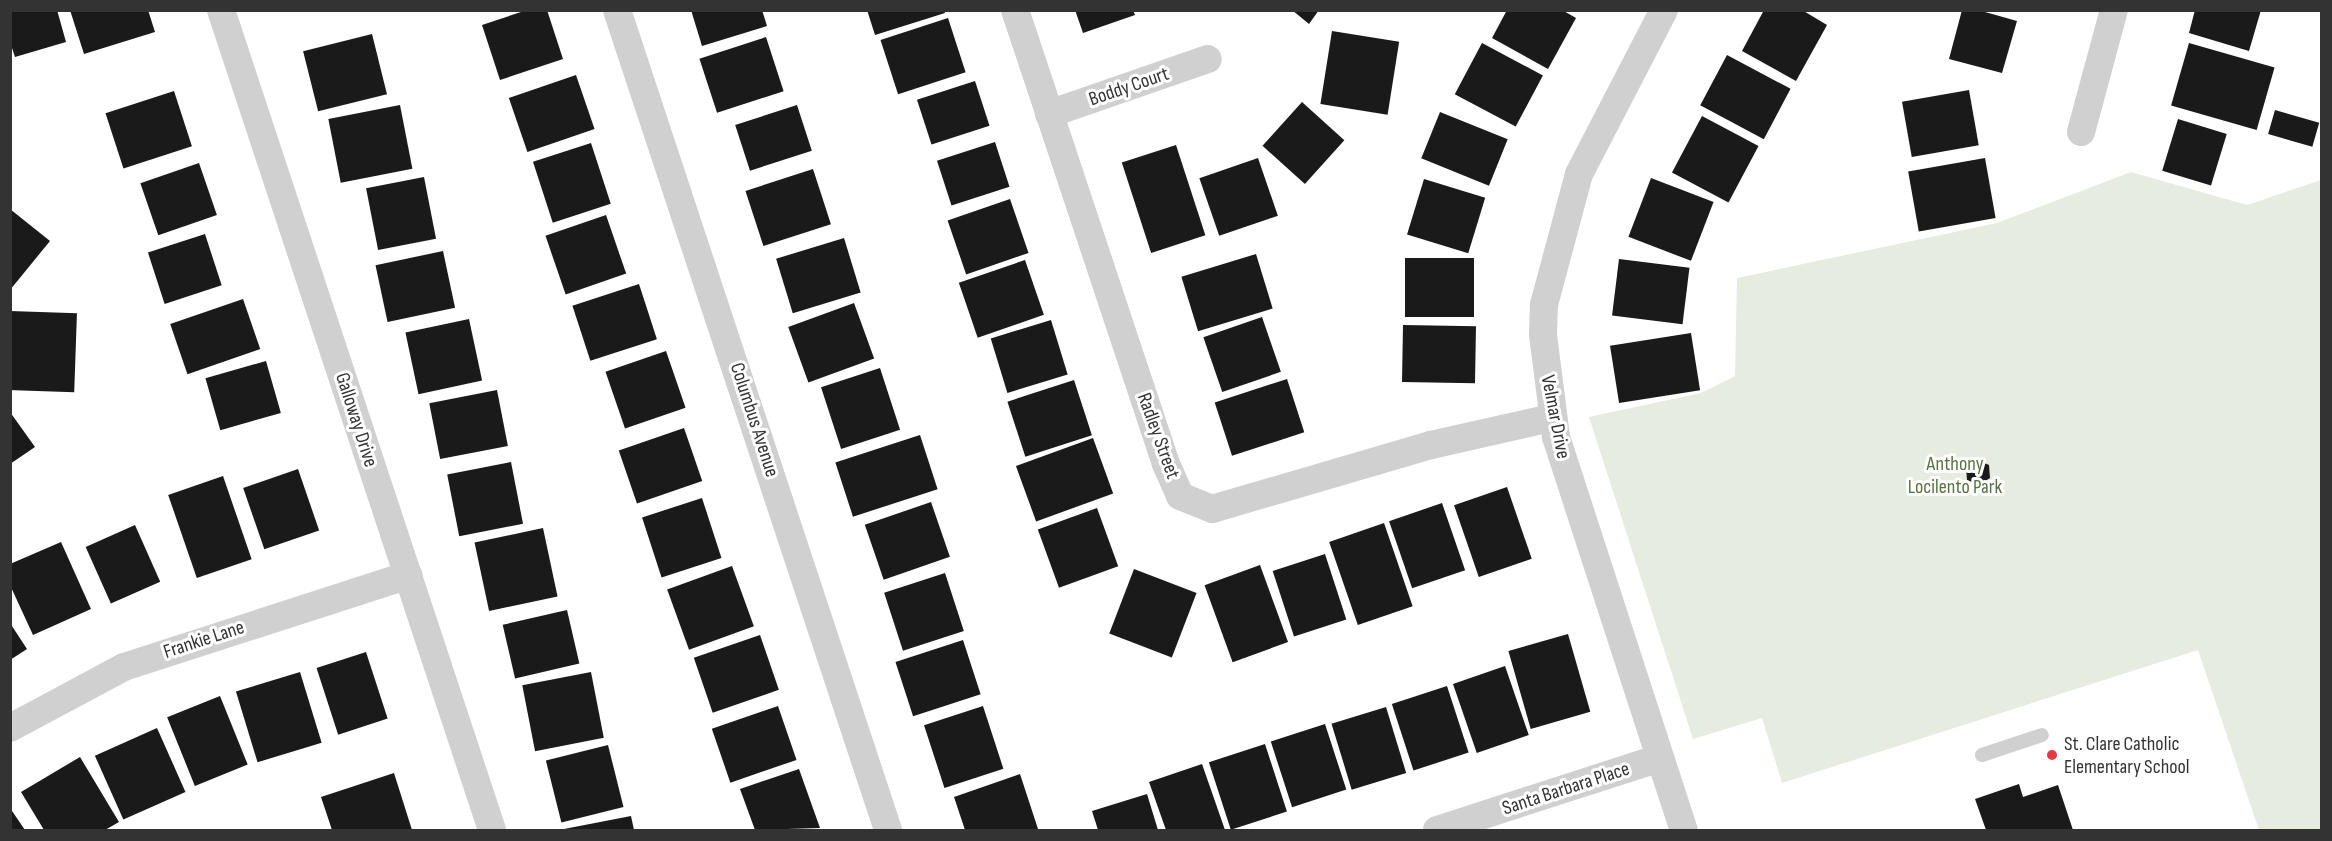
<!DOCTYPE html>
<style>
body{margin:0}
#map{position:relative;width:2332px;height:841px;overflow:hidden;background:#fff;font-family:"Sofia Sans Condensed",sans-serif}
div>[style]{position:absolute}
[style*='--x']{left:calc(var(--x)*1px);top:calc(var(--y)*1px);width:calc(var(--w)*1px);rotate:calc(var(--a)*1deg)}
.green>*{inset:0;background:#e6ecdf}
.building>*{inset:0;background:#1a1a1a;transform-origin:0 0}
.service>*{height:14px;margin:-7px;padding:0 7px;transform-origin:7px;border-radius:7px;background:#d0d0d0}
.minor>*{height:28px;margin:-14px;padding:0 14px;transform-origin:14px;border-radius:14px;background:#d0d0d0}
.dots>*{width:16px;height:16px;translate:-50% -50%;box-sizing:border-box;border:3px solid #fff;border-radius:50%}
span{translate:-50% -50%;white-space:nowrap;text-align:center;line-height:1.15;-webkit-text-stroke:6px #fff;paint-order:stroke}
.street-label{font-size:20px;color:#333}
.park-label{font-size:20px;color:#56703f}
.poi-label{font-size:20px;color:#333}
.left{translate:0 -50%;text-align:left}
.frame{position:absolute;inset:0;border:12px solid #333;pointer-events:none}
</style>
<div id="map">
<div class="green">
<div style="clip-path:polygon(2131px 172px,2247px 205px,2321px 180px,2321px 830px,2259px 830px,2198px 650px,1782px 783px,1762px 718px,1693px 739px,1589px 417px,1701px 393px,1735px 376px,1737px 278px,1997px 223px)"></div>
</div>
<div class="building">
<div style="clip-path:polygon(10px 10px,57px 10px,66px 42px,15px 57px,10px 42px)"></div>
<div style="clip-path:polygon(70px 10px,148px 10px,155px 32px,84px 54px)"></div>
<div style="clip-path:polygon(527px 10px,547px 10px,563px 59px,500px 80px,482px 25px)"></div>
<div style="clip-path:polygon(691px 10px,762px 10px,767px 26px,702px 46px)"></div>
<div style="clip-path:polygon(867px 10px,944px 10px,945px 13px,875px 35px)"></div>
<div style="clip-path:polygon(1075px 10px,1133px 10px,1135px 15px,1083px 33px)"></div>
<div style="clip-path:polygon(1292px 10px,1319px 10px,1309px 24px)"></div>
<div style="clip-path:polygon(1507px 10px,1562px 10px,1576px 18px,1548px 69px,1492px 38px)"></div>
<div style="clip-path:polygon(1764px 10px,1802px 10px,1827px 25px,1796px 81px,1742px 51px)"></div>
<div style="clip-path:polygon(1962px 10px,1978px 10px,2017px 21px,2002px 73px,1949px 59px)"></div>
<div style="clip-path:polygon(2195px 10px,2261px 10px,2249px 51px,2189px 33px)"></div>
<div style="left:948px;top:18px;width:57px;height:71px;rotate:72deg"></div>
<div style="left:1332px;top:31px;width:68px;height:74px;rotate:9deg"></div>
<div style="left:372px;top:34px;width:62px;height:71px;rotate:76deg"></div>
<div style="left:766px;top:37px;width:57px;height:70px;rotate:72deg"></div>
<div style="left:1482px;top:43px;width:69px;height:58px;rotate:28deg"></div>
<div style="left:2189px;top:43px;width:89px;height:65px;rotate:16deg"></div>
<div style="left:1727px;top:55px;width:72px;height:57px;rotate:28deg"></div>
<div style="left:576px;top:75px;width:57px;height:71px;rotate:71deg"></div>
<div style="left:975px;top:81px;width:47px;height:61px;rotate:72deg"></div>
<div style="left:1969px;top:90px;width:56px;height:68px;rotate:80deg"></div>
<div style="left:174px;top:91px;width:58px;height:72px;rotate:72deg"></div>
<div style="left:1302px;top:102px;width:57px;height:59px;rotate:42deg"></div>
<div style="left:400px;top:105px;width:65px;height:73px;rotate:79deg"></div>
<div style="left:797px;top:105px;width:48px;height:65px;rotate:72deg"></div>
<div style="left:2275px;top:110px;width:46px;height:25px;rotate:16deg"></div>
<div style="left:1440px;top:112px;width:73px;height:50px;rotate:22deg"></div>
<div style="left:1702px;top:116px;width:64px;height:64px;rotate:28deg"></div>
<div style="left:2178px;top:119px;width:51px;height:54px;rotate:17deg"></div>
<div style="left:995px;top:142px;width:47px;height:61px;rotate:72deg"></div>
<div style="left:591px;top:143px;width:64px;height:61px;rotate:72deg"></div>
<div style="left:1176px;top:145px;width:95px;height:57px;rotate:72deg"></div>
<div style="left:1258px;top:158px;width:61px;height:62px;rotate:71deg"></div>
<div style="left:1985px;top:158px;width:61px;height:78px;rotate:80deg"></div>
<div style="left:199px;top:163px;width:55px;height:62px;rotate:71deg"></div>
<div style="left:813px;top:169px;width:58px;height:71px;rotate:72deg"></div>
<div style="left:424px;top:177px;width:63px;height:59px;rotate:79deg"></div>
<div style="left:1651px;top:178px;width:67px;height:63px;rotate:21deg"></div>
<div style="left:1424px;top:179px;width:64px;height:58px;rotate:17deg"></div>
<div style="left:1010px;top:199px;width:57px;height:66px;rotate:71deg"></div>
<div style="clip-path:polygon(10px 209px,50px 241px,10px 290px)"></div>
<div style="left:606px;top:215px;width:62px;height:64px;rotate:71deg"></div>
<div style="left:205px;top:234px;width:54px;height:60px;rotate:72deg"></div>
<div style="left:844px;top:238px;width:57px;height:71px;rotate:73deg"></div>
<div style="left:443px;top:251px;width:58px;height:69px;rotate:78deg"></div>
<div style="left:1256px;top:254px;width:57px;height:78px;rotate:73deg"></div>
<div style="left:1474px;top:258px;width:59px;height:69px;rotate:90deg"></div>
<div style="left:1619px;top:259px;width:71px;height:57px;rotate:7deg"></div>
<div style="left:1025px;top:260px;width:58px;height:70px;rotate:71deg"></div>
<div style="left:639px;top:284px;width:58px;height:70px;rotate:72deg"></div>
<div style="left:243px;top:299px;width:53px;height:77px;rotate:71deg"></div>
<div style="left:854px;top:303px;width:59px;height:70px;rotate:70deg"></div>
<div style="left:10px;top:311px;width:67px;height:79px;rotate:2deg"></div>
<div style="left:1262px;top:317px;width:58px;height:62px;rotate:71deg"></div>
<div style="left:469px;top:319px;width:63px;height:65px;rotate:78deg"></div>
<div style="left:1051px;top:320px;width:57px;height:63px;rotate:73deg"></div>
<div style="left:1403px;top:325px;width:73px;height:57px;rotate:1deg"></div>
<div style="left:1691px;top:333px;width:58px;height:82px;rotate:81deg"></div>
<div style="left:666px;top:351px;width:60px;height:64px;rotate:71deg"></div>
<div style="left:266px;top:361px;width:54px;height:63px;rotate:74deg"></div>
<div style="left:880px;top:368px;width:65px;height:62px;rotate:72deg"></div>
<div style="left:1287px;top:379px;width:56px;height:76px;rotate:72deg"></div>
<div style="left:1074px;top:380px;width:58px;height:70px;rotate:72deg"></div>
<div style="left:497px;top:390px;width:57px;height:69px;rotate:79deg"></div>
<div style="clip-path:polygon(10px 412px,35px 447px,10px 464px)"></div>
<div style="left:684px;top:428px;width:56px;height:69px;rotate:71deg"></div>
<div style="left:920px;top:435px;width:57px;height:89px;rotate:72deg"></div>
<div style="left:1093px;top:438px;width:59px;height:82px;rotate:70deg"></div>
<div style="clip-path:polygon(1977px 460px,1989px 465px,1990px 478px,1979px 485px,1967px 480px,1966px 467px)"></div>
<div style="left:511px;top:462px;width:63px;height:65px;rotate:79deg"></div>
<div style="left:298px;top:469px;width:65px;height:58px;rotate:71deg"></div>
<div style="left:223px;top:476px;width:88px;height:58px;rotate:71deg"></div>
<div style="left:1507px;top:487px;width:76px;height:56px;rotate:71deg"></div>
<div style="left:702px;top:498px;width:63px;height:63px;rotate:72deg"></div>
<div style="left:931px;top:502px;width:58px;height:70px;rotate:71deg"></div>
<div style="left:1442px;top:503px;width:71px;height:56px;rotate:71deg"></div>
<div style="left:1097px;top:508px;width:62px;height:63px;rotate:70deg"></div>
<div style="left:1384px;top:523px;width:88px;height:58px;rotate:71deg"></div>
<div style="left:135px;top:525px;width:62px;height:54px;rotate:66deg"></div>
<div style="left:543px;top:528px;width:70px;height:70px;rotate:78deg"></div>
<div style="clip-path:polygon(61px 542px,91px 609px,33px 635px,10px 585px,10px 564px)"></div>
<div style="left:1325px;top:554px;width:69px;height:55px;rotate:72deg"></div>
<div style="left:1260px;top:565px;width:82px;height:59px;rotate:70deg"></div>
<div style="left:732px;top:566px;width:64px;height:69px;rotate:70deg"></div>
<div style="left:1134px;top:569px;width:67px;height:69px;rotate:21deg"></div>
<div style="left:945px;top:573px;width:61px;height:64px;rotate:72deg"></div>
<div style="left:567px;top:610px;width:55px;height:66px;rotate:77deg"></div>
<div style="clip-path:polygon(10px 623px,27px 649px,10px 660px)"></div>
<div style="left:1568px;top:634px;width:81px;height:62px;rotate:74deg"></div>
<div style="left:760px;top:635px;width:58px;height:70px;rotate:71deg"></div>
<div style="left:963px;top:640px;width:57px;height:71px;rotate:72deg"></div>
<div style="left:366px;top:652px;width:70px;height:52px;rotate:72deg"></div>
<div style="left:1505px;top:666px;width:73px;height:55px;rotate:71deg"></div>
<div style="left:300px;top:672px;width:74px;height:67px;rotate:73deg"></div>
<div style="left:591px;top:672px;width:67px;height:70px;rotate:79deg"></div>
<div style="left:1447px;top:686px;width:70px;height:58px;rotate:72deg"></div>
<div style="left:220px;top:696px;width:74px;height:57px;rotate:68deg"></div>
<div style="left:778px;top:706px;width:57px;height:70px;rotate:71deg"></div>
<div style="left:983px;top:706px;width:66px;height:62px;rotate:72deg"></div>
<div style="left:1386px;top:707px;width:69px;height:57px;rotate:73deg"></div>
<div style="left:1325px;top:724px;width:69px;height:57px;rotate:72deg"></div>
<div style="left:157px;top:728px;width:70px;height:68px;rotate:66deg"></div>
<div style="left:1265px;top:744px;width:71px;height:59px;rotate:72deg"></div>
<div style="left:608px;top:745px;width:64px;height:64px;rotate:76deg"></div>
<div style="clip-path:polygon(80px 757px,119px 822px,105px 830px,44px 830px,21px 792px)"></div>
<div style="clip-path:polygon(1202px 764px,1225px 830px,1166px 830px,1149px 782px)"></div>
<div style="clip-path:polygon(799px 769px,820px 828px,755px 830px,740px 789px)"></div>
<div style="clip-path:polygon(394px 773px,412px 830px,332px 830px,321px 797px)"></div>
<div style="clip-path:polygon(1020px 774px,1038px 829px,965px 830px,954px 797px)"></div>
<div style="clip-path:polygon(2019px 784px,2023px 797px,2058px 785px,2073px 830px,1986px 830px,1975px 799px)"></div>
<div style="clip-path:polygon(1147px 794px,1158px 830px,1098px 830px,1092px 811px)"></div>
<div style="clip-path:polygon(10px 808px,25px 830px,10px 830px)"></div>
<div style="clip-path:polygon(631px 816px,634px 830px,564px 830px,564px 829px)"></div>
</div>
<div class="service">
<div style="--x:1982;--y:755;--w:63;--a:-18.4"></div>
</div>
<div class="minor">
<div style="--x:221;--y:10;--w:864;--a:71.71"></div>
<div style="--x:617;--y:10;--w:864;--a:71.71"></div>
<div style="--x:1015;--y:10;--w:478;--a:71.6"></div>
<div style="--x:1166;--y:464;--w:35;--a:66"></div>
<div style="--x:1180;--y:496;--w:35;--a:22"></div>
<div style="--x:1212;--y:509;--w:228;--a:-16.3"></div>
<div style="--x:1431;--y:445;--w:123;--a:-12.7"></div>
<div style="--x:1664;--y:10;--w:185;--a:117.4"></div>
<div style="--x:1579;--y:174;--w:136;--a:105"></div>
<div style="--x:1544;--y:305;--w:30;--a:92"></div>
<div style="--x:1543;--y:335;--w:103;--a:82.7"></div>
<div style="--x:1556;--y:437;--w:413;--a:72"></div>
<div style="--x:1049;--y:114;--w:168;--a:-19.1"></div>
<div style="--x:2081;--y:132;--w:126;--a:-74.9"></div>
<div style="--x:10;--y:728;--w:129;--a:-28.2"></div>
<div style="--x:124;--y:667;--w:299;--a:-17.9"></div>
<div style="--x:1437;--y:830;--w:234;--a:-17.9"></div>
</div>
<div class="dots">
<div style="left:2052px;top:755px;background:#e63946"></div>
</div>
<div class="street-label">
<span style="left:1129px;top:87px;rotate:-19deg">Boddy Court</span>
<span style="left:1555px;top:417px;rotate:79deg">Velmar Drive</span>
<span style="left:356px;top:420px;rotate:72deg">Galloway Drive</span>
<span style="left:754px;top:420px;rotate:72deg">Columbus Avenue</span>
<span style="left:1158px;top:436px;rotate:70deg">Radley Street</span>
<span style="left:204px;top:640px;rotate:-18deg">Frankie Lane</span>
<span style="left:1566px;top:789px;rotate:-18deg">Santa Barbara Place</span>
</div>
<div class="park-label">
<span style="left:1955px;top:476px">Anthony<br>Locilento Park</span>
</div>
<div class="poi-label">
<span class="left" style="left:2064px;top:756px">St. Clare Catholic<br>Elementary School</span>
</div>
<div class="frame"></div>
</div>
